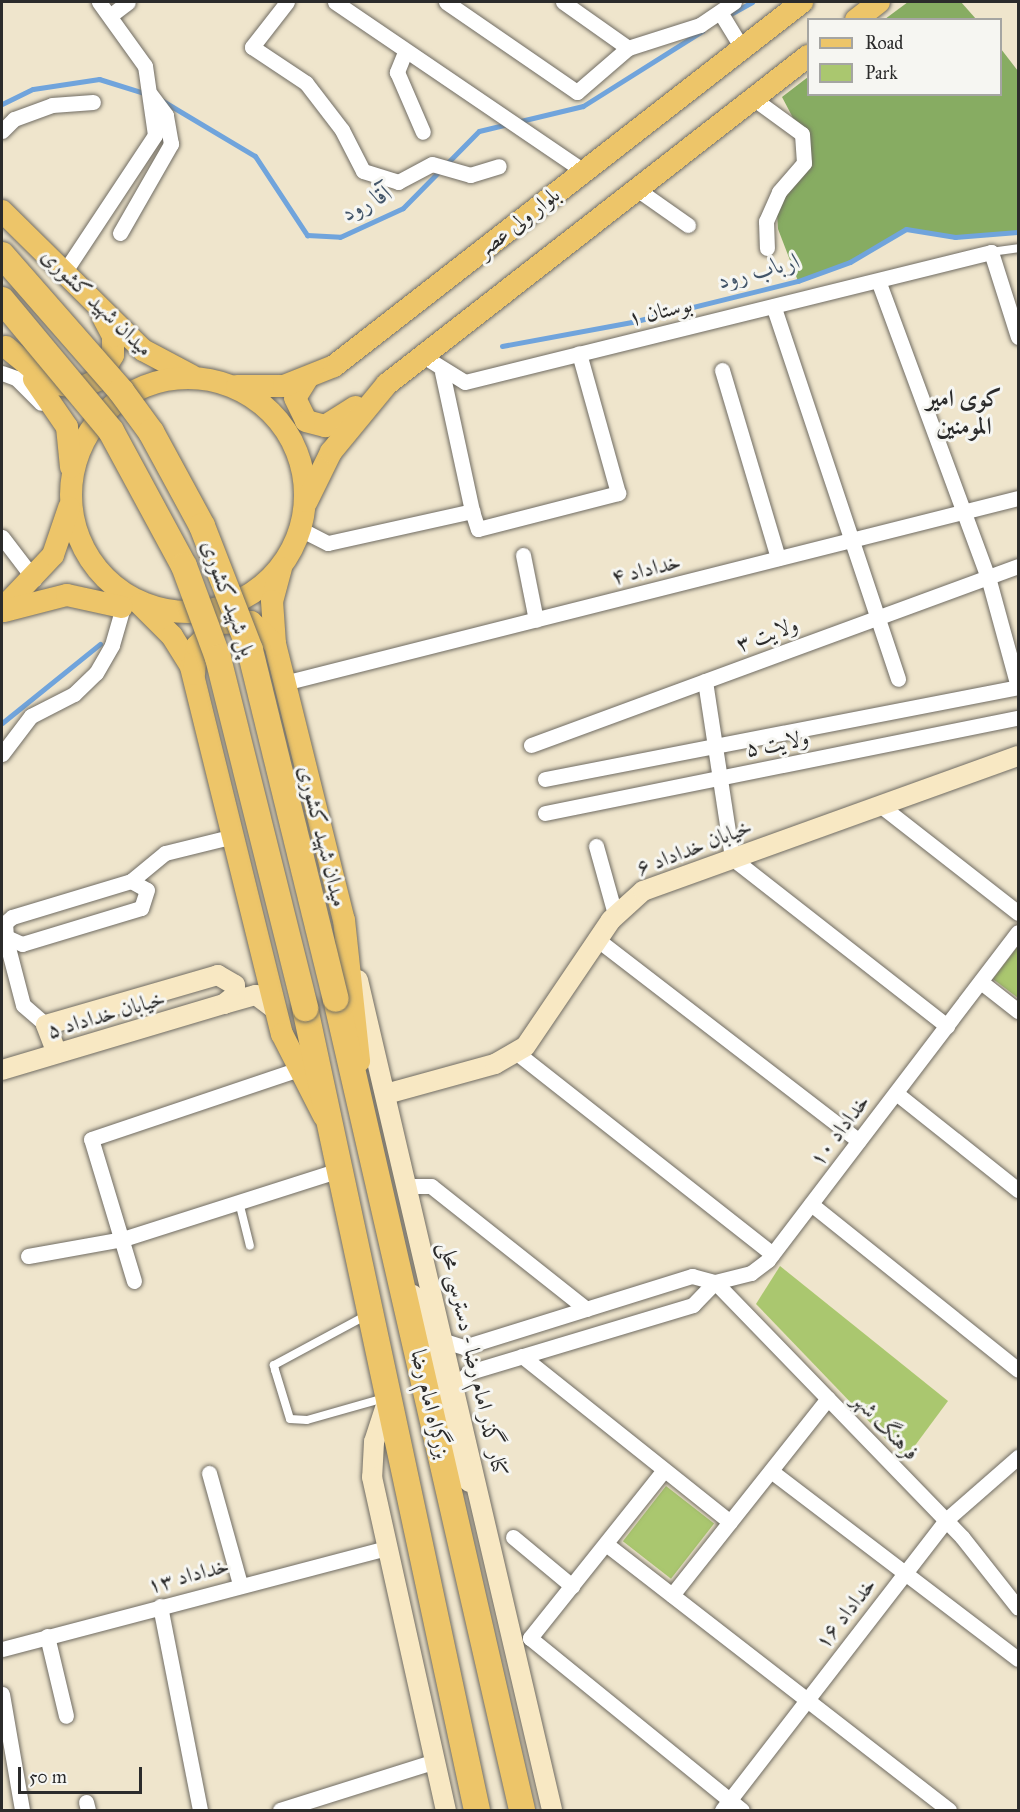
<!DOCTYPE html>
<meta charset="utf-8">
<style>
body{margin:0}
#map{position:relative;width:1020px;height:1812px;overflow:hidden;background:#efe5cc;font-family:"IM FELL Great Primer",Amiri,serif}
div>[style]{position:absolute}
[style*='--x']{left:calc(var(--x)*1px);top:calc(var(--y)*1px);width:calc(var(--w)*1px);rotate:calc(var(--a)*1deg)}
.green>*{inset:0;background:#aac76f;transform-origin:0 0}
.forest>*{inset:0;background:#87ac62}
.stream>*{height:5px;margin:-2.5px;padding:0 2.5px;transform-origin:2.5px;border-radius:2.5px;background:#70a4dc}
.roads{filter:drop-shadow(0 0 2px #706c63) drop-shadow(0 0 2px #706c63)}
.lane>*{height:8px;margin:-4px;padding:0 4px;transform-origin:4px;border-radius:4px;background:#fff}
.street>*{height:15px;margin:-7.5px;padding:0 7.5px;transform-origin:7.5px;border-radius:7.5px;background:#fff}
.secondary>*{height:20px;margin:-10px;padding:0 10px;transform-origin:10px;border-radius:10px;background:#f8e8c3}
.primary>*{height:22px;margin:-11px;padding:0 11px;transform-origin:11px;border-radius:11px;background:#edc569}
.primary>.ring{margin:-11px;padding:0;box-sizing:content-box;background:none;border:22px solid #edc569;border-radius:50%}
.highway>*{height:26px;margin:-13px;padding:0 13px;transform-origin:13px;border-radius:13px;background:#edc569}
.bridges{filter:drop-shadow(0 0 2px #706c63) drop-shadow(0 0 2px #706c63)}
.highway-bridge>*{height:26px;margin:-13px;padding:0 13px;transform-origin:13px;border-radius:13px;background:#edc569}
span{translate:-50% -50%;white-space:nowrap;text-align:center;line-height:1.15;-webkit-text-stroke:6px #f6f6f2;paint-order:stroke}
.street-label{font-size:22px;color:#2b2b2b}
.water-label{font-size:24px;color:#435569;font-style:italic}
.neighbourhood-label{font-size:24px;color:#2b2b2b;font-weight:700}
.frame{position:absolute;inset:0;border:3px solid #2b2b2b;pointer-events:none}
.legend{position:absolute;left:807px;top:18px;width:195px;height:78px;box-sizing:border-box;background:#f6f6f2;border:2px solid #a5a5a2;margin:0;padding:8px 10px;list-style:none;font-size:18px;color:#2b2b2b}
.legend li{display:flex;align-items:center;gap:12px;height:30px}
.legend b{width:30px;border:2px solid #a5a5a2}
.scale{position:absolute;left:18px;top:1767px;width:124px;height:27px;box-sizing:border-box;border:3px solid #2b2b2b;border-top:0;padding-left:8px;font-size:18px;line-height:21px;white-space:nowrap;color:#2b2b2b;-webkit-text-stroke:4px #f6f6f2;paint-order:stroke}
</style>
<div id="map">
<div class="green">
<div style="clip-path:polygon(1018px 946px,1018px 998px,993px 979px)"></div>
<div style="clip-path:polygon(780px 1266px,948px 1401px,905px 1459px,756px 1304px)"></div>
<div style="left:666px;top:1486px;width:61px;height:70px;rotate:38deg"></div>
</div>
<div class="forest">
<div style="clip-path:polygon(908px 2px,961px 2px,976px 19px,885px 19px)"></div>
<div style="clip-path:polygon(1001px 49px,1018px 71px,1018px 232px,955px 237px,905px 229px,849px 263px,798px 281px,778px 229px,776px 197px,804px 162px,802px 135px,782px 97px,808px 77px,808px 94px,1000px 94px)"></div>
</div>
<div class="stream">
<div style="--x:725;--y:17;--w:31;--a:-29"></div>
<div style="--x:161;--y:100;--w:109;--a:30.8"></div>
<div style="--x:255;--y:156;--w:95;--a:56.6"></div>
<div style="--x:307;--y:235;--w:33;--a:3"></div>
<div style="--x:340;--y:237;--w:69;--a:-24.7"></div>
<div style="--x:403;--y:208;--w:108;--a:-45.4"></div>
<div style="--x:479;--y:131;--w:107;--a:-13.5"></div>
<div style="--x:583;--y:106;--w:141;--a:-32.2"></div>
<div style="--x:2;--y:104;--w:34;--a:-26"></div>
<div style="--x:33;--y:89;--w:67;--a:-8.6"></div>
<div style="--x:99;--y:79;--w:50;--a:17.4"></div>
<div style="--x:502;--y:346;--w:132;--a:-10.5"></div>
<div style="--x:632;--y:322;--w:171;--a:-13.9"></div>
<div style="--x:798;--y:281;--w:55;--a:-20.1"></div>
<div style="--x:850;--y:262;--w:65;--a:-30.5"></div>
<div style="--x:906;--y:229;--w:50;--a:9.3"></div>
<div style="--x:955;--y:237;--w:63;--a:-4.5"></div>
<div style="--x:2;--y:723;--w:126;--a:-38.9"></div>
</div>
<div class="roads">
<div class="lane">
<div style="--x:991;--y:252;--w:27;--a:-8"></div>
<div style="--x:239;--y:1202;--w:45;--a:76"></div>
<div style="--x:367;--y:1315;--w:106;--a:151.7"></div>
<div style="--x:274;--y:1365;--w:5;--a:79"></div>
<div style="--x:275;--y:1370;--w:51;--a:73"></div>
<div style="--x:290;--y:1419;--w:17;--a:3"></div>
<div style="--x:307;--y:1420;--w:81;--a:-15.8"></div>
</div>
<div class="street">
<div style="--x:287;--y:2;--w:57;--a:127.9"></div>
<div style="--x:252;--y:47;--w:65;--a:33.7"></div>
<div style="--x:306;--y:83;--w:59;--a:52.5"></div>
<div style="--x:342;--y:130;--w:46;--a:62.9"></div>
<div style="--x:363;--y:171;--w:37;--a:17"></div>
<div style="--x:398;--y:182;--w:38;--a:-28"></div>
<div style="--x:432;--y:164;--w:40;--a:16"></div>
<div style="--x:470;--y:175;--w:30;--a:-17"></div>
<div style="--x:335;--y:2;--w:301;--a:34.2"></div>
<div style="--x:446;--y:2;--w:159;--a:34.5"></div>
<div style="--x:577;--y:92;--w:67;--a:-40.8"></div>
<div style="--x:628;--y:48;--w:76;--a:-17.7"></div>
<div style="--x:700;--y:25;--w:41;--a:-34.1"></div>
<div style="--x:563;--y:2;--w:80;--a:35.3"></div>
<div style="--x:720;--y:12;--w:42;--a:58.6"></div>
<div style="--x:111;--y:15;--w:21;--a:-37"></div>
<div style="--x:405;--y:52;--w:22;--a:112"></div>
<div style="--x:397;--y:72;--w:65;--a:66.6"></div>
<div style="--x:754;--y:99;--w:59;--a:36.1"></div>
<div style="--x:802;--y:134;--w:29;--a:86"></div>
<div style="--x:804;--y:163;--w:38;--a:131"></div>
<div style="--x:779;--y:192;--w:32;--a:114"></div>
<div style="--x:766;--y:221;--w:27;--a:88"></div>
<div style="--x:2;--y:131;--w:17;--a:-45"></div>
<div style="--x:14;--y:119;--w:40;--a:-20.2"></div>
<div style="--x:52;--y:105;--w:41;--a:-4.2"></div>
<div style="--x:638;--y:190;--w:61;--a:35"></div>
<div style="--x:120;--y:233;--w:103;--a:-60.2"></div>
<div style="--x:171;--y:144;--w:29;--a:-100"></div>
<div style="--x:166;--y:115;--w:26;--a:-127"></div>
<div style="--x:65;--y:271;--w:163;--a:-56.5"></div>
<div style="--x:155;--y:135;--w:70;--a:-98.2"></div>
<div style="--x:145;--y:66;--w:79;--a:-125.7"></div>
<div style="--x:879;--y:283;--w:314;--a:69.7"></div>
<div style="--x:988;--y:577;--w:114;--a:74.7"></div>
<div style="--x:774;--y:308;--w:391;--a:71.5"></div>
<div style="--x:423;--y:356;--w:49;--a:31.8"></div>
<div style="--x:465;--y:382;--w:542;--a:-13.88"></div>
<div style="--x:991;--y:252;--w:89;--a:72.4"></div>
<div style="--x:722;--y:370;--w:196;--a:73.4"></div>
<div style="--x:442;--y:372;--w:142;--a:77.8"></div>
<div style="--x:2;--y:373;--w:15;--a:20"></div>
<div style="--x:16;--y:378;--w:35;--a:45"></div>
<div style="--x:300;--y:529;--w:31;--a:27"></div>
<div style="--x:328;--y:543;--w:148;--a:-12.5"></div>
<div style="--x:472;--y:511;--w:19;--a:72"></div>
<div style="--x:478;--y:529;--w:145;--a:-14.4"></div>
<div style="--x:618;--y:493;--w:145;--a:-105.6"></div>
<div style="--x:2;--y:537;--w:53;--a:52.7"></div>
<div style="--x:523;--y:555;--w:66;--a:78.7"></div>
<div style="--x:705;--y:681;--w:179;--a:81.3"></div>
<div style="--x:732;--y:858;--w:273;--a:38"></div>
<div style="--x:284;--y:683;--w:757;--a:-14.15"></div>
<div style="--x:531;--y:745;--w:519;--a:-20.18"></div>
<div style="--x:2;--y:754;--w:48;--a:-52.7"></div>
<div style="--x:31;--y:716;--w:48;--a:-27.1"></div>
<div style="--x:74;--y:694;--w:30;--a:-44"></div>
<div style="--x:96;--y:673;--w:32;--a:-60"></div>
<div style="--x:112;--y:645;--w:54;--a:-73.9"></div>
<div style="--x:545;--y:779;--w:482;--a:-11"></div>
<div style="--x:880;--y:805;--w:175;--a:38"></div>
<div style="--x:545;--y:813;--w:482;--a:-11.4"></div>
<div style="--x:596;--y:846;--w:71;--a:74.4"></div>
<div style="--x:131;--y:881;--w:18;--a:29"></div>
<div style="--x:147;--y:890;--w:19;--a:108"></div>
<div style="--x:141;--y:908;--w:124;--a:163.2"></div>
<div style="--x:22;--y:944;--w:17;--a:-156"></div>
<div style="--x:6;--y:937;--w:14;--a:-94"></div>
<div style="--x:5;--y:923;--w:9;--a:-41"></div>
<div style="--x:12;--y:917;--w:124;--a:-16.8"></div>
<div style="--x:131;--y:881;--w:44;--a:-39.5"></div>
<div style="--x:165;--y:853;--w:71;--a:-13.8"></div>
<div style="--x:5;--y:936;--w:71;--a:75.4"></div>
<div style="--x:23;--y:1005;--w:30;--a:41"></div>
<div style="--x:598;--y:940;--w:329;--a:37.6"></div>
<div style="--x:981;--y:982;--w:47;--a:38.1"></div>
<div style="--x:517;--y:1053;--w:325;--a:38.2"></div>
<div style="--x:896;--y:1093;--w:156;--a:38.5"></div>
<div style="--x:408;--y:1186;--w:23;--a:0"></div>
<div style="--x:431;--y:1186;--w:198;--a:38.4"></div>
<div style="--x:811;--y:1204;--w:265;--a:38.7"></div>
<div style="--x:28;--y:1256;--w:97;--a:-10.1"></div>
<div style="--x:123;--y:1239;--w:227;--a:-17.7"></div>
<div style="--x:134;--y:1281;--w:148;--a:-106.8"></div>
<div style="--x:91;--y:1139;--w:219;--a:-18.6"></div>
<div style="--x:715;--y:1282;--w:37;--a:-14"></div>
<div style="--x:751;--y:1273;--w:21;--a:-37"></div>
<div style="--x:768;--y:1260;--w:412;--a:-52.7"></div>
<div style="--x:715;--y:1282;--w:355;--a:45.9"></div>
<div style="--x:962;--y:1537;--w:90;--a:51.7"></div>
<div style="--x:444;--y:1341;--w:21;--a:17"></div>
<div style="--x:464;--y:1347;--w:239;--a:-17.3"></div>
<div style="--x:692;--y:1276;--w:24;--a:15"></div>
<div style="--x:715;--y:1282;--w:32;--a:134"></div>
<div style="--x:693;--y:1305;--w:233;--a:163.3"></div>
<div style="--x:470;--y:1372;--w:20;--a:139"></div>
<div style="--x:522;--y:1356;--w:266;--a:38.6"></div>
<div style="--x:664;--y:1470;--w:215;--a:128.6"></div>
<div style="--x:530;--y:1638;--w:273;--a:39.1"></div>
<div style="--x:771;--y:1471;--w:310;--a:37.3"></div>
<div style="--x:209;--y:1473;--w:115;--a:74.4"></div>
<div style="--x:513;--y:1537;--w:77;--a:39.7"></div>
<div style="--x:606;--y:1544;--w:434;--a:37.8"></div>
<div style="--x:672;--y:1595;--w:251;--a:-51.6"></div>
<div style="--x:160;--y:1606;--w:208;--a:78.9"></div>
<div style="--x:47;--y:1636;--w:82;--a:76.6"></div>
<div style="--x:2;--y:1649;--w:398;--a:-14.7"></div>
<div style="--x:2;--y:1694;--w:118;--a:80.2"></div>
<div style="--x:86;--y:1802;--w:8;--a:76"></div>
<div style="--x:280;--y:1810;--w:163;--a:-17.5"></div>
<div style="--x:722;--y:1810;--w:366;--a:-52.3"></div>
<div style="--x:946;--y:1520;--w:96;--a:-41.2"></div>
</div>
<div class="secondary">
<div style="--x:358;--y:980;--w:852;--a:76.84"></div>
<div style="--x:224;--y:1004;--w:33;--a:-16"></div>
<div style="--x:256;--y:995;--w:25;--a:37"></div>
<div style="--x:2;--y:1070;--w:232;--a:-16.6"></div>
<div style="--x:224;--y:1004;--w:14;--a:-39"></div>
<div style="--x:235;--y:995;--w:10;--a:-90"></div>
<div style="--x:235;--y:985;--w:20;--a:-150"></div>
<div style="--x:218;--y:975;--w:179;--a:163.8"></div>
<div style="--x:46;--y:1025;--w:30;--a:69"></div>
<div style="--x:386;--y:1094;--w:113;--a:-15.4"></div>
<div style="--x:495;--y:1064;--w:34;--a:-30"></div>
<div style="--x:525;--y:1047;--w:153;--a:-55.9"></div>
<div style="--x:611;--y:920;--w:43;--a:-42.2"></div>
<div style="--x:643;--y:891;--w:399;--a:-19.8"></div>
<div style="--x:413;--y:1295;--w:195;--a:73.3"></div>
<div style="--x:387;--y:1402;--w:42;--a:108"></div>
<div style="--x:374;--y:1442;--w:35;--a:93"></div>
<div style="--x:372;--y:1477;--w:341;--a:77.5"></div>
</div>
<div class="primary">
<div style="--x:856;--y:20;--w:29;--a:-38"></div>
<div style="--x:2;--y:211;--w:198;--a:44.6"></div>
<div style="--x:143;--y:350;--w:55;--a:28"></div>
<div style="--x:6;--y:347;--w:57;--a:39.3"></div>
<div style="--x:50;--y:383;--w:30;--a:9"></div>
<div style="--x:80;--y:388;--w:20;--a:-24"></div>
<div style="--x:98;--y:380;--w:29;--a:-59"></div>
<div style="--x:113;--y:355;--w:19;--a:-90"></div>
<div style="--x:113;--y:336;--w:21;--a:-118"></div>
<div class="ring" style="left:71px;top:378px;width:212px;height:212px"></div>
<div style="--x:34;--y:379;--w:58;--a:55.5"></div>
<div style="--x:67;--y:427;--w:40;--a:84.3"></div>
<div style="--x:307;--y:379;--w:22;--a:122"></div>
<div style="--x:295;--y:398;--w:25;--a:64"></div>
<div style="--x:306;--y:421;--w:20;--a:15"></div>
<div style="--x:325;--y:426;--w:36;--a:-32"></div>
<div style="--x:237;--y:386;--w:47;--a:0"></div>
<div style="--x:284;--y:386;--w:54;--a:-21.8"></div>
<div style="--x:334;--y:366;--w:593;--a:-37.87"></div>
<div style="--x:307;--y:501;--w:55;--a:-63.9"></div>
<div style="--x:331;--y:452;--w:88;--a:-50.5"></div>
<div style="--x:387;--y:384;--w:534;--a:-37.92"></div>
<div style="--x:281;--y:568;--w:34;--a:105"></div>
<div style="--x:272;--y:601;--w:43;--a:86"></div>
<div style="--x:275;--y:644;--w:284;--a:76"></div>
<div style="--x:344;--y:920;--w:142;--a:83.9"></div>
<div style="--x:140;--y:604;--w:45;--a:45"></div>
<div style="--x:172;--y:636;--w:36;--a:58"></div>
<div style="--x:191;--y:667;--w:378;--a:76.1"></div>
<div style="--x:282;--y:1034;--w:92;--a:62.9"></div>
<div style="--x:2;--y:609;--w:74;--a:-46.6"></div>
<div style="--x:53;--y:555;--w:50;--a:-71.2"></div>
<div style="--x:4;--y:611;--w:65;--a:-14.3"></div>
<div style="--x:67;--y:595;--w:56;--a:12.3"></div>
<div style="--x:194;--y:674;--w:28;--a:-84"></div>
<div style="--x:197;--y:646;--w:32;--a:-46"></div>
<div style="--x:219;--y:623;--w:32;--a:-2"></div>
<div style="--x:251;--y:622;--w:33;--a:43"></div>
</div>
<div class="highway">
<div style="--x:336;--y:999;--w:832;--a:77.08"></div>
<div style="--x:305;--y:1008;--w:820;--a:77.9"></div>
</div>
</div>
<div class="bridges">
<div class="highway-bridge">
<div style="--x:2;--y:255;--w:181;--a:48.8"></div>
<div style="--x:121;--y:391;--w:51;--a:53.8"></div>
<div style="--x:151;--y:432;--w:107;--a:61.5"></div>
<div style="--x:202;--y:526;--w:133;--a:68.8"></div>
<div style="--x:250;--y:650;--w:359;--a:76.2"></div>
<div style="--x:2;--y:300;--w:170;--a:50.2"></div>
<div style="--x:111;--y:431;--w:153;--a:61.6"></div>
<div style="--x:184;--y:566;--w:98;--a:69.7"></div>
<div style="--x:218;--y:658;--w:361;--a:76"></div>
</div>
</div>
<div class="street-label">
<span style="left:518px;top:222px;rotate:-38deg">بلوار ولی عصر</span>
<span style="left:97px;top:302px;rotate:44deg">میدان شهید کشوری</span>
<span style="left:660px;top:311px;rotate:-13deg">بوستان ۱</span>
<span style="left:646px;top:569px;rotate:-14deg">خداداد ۴</span>
<span style="left:229px;top:598px;rotate:70deg">پل شهید کشوری</span>
<span style="left:767px;top:634px;rotate:-20deg">ولایت ۳</span>
<span style="left:777px;top:743px;rotate:-11deg">ولایت ۵</span>
<span style="left:323px;top:836px;rotate:76deg">میدان شهید کشوری</span>
<span style="left:694px;top:847px;rotate:-21deg">خیابان خداداد ۶</span>
<span style="left:106px;top:1014px;rotate:-16deg">خیابان خداداد ۵</span>
<span style="left:839px;top:1130px;rotate:-53deg">خداداد ۱۰</span>
<span style="left:474px;top:1359px;rotate:77deg">کنار گذر امام رضا - دسترسی محلی</span>
<span style="left:431px;top:1404px;rotate:77deg">بزرگراه امام رضا</span>
<span style="left:886px;top:1426px;rotate:46deg">فرهنگ شهر</span>
<span style="left:188px;top:1575px;rotate:-15deg">خداداد ۱۳</span>
<span style="left:845px;top:1613px;rotate:-52deg">خداداد ۱۶</span>
</div>
<div class="water-label">
<span style="left:367px;top:203px;rotate:-27deg">آقا رود</span>
<span style="left:759px;top:271px;rotate:-15deg">ارباب رود</span>
</div>
<div class="neighbourhood-label">
<span style="left:964px;top:413px">کوی امیر<br>المومنین</span>
</div>
<div class="frame"></div>
<ul class="legend">
<li><b style="height:8px;background:#edc569"></b>Road</li>
<li><b style="height:16px;background:#aac76f"></b>Park</li>
</ul>
<div class="scale">50 m</div>
</div>
